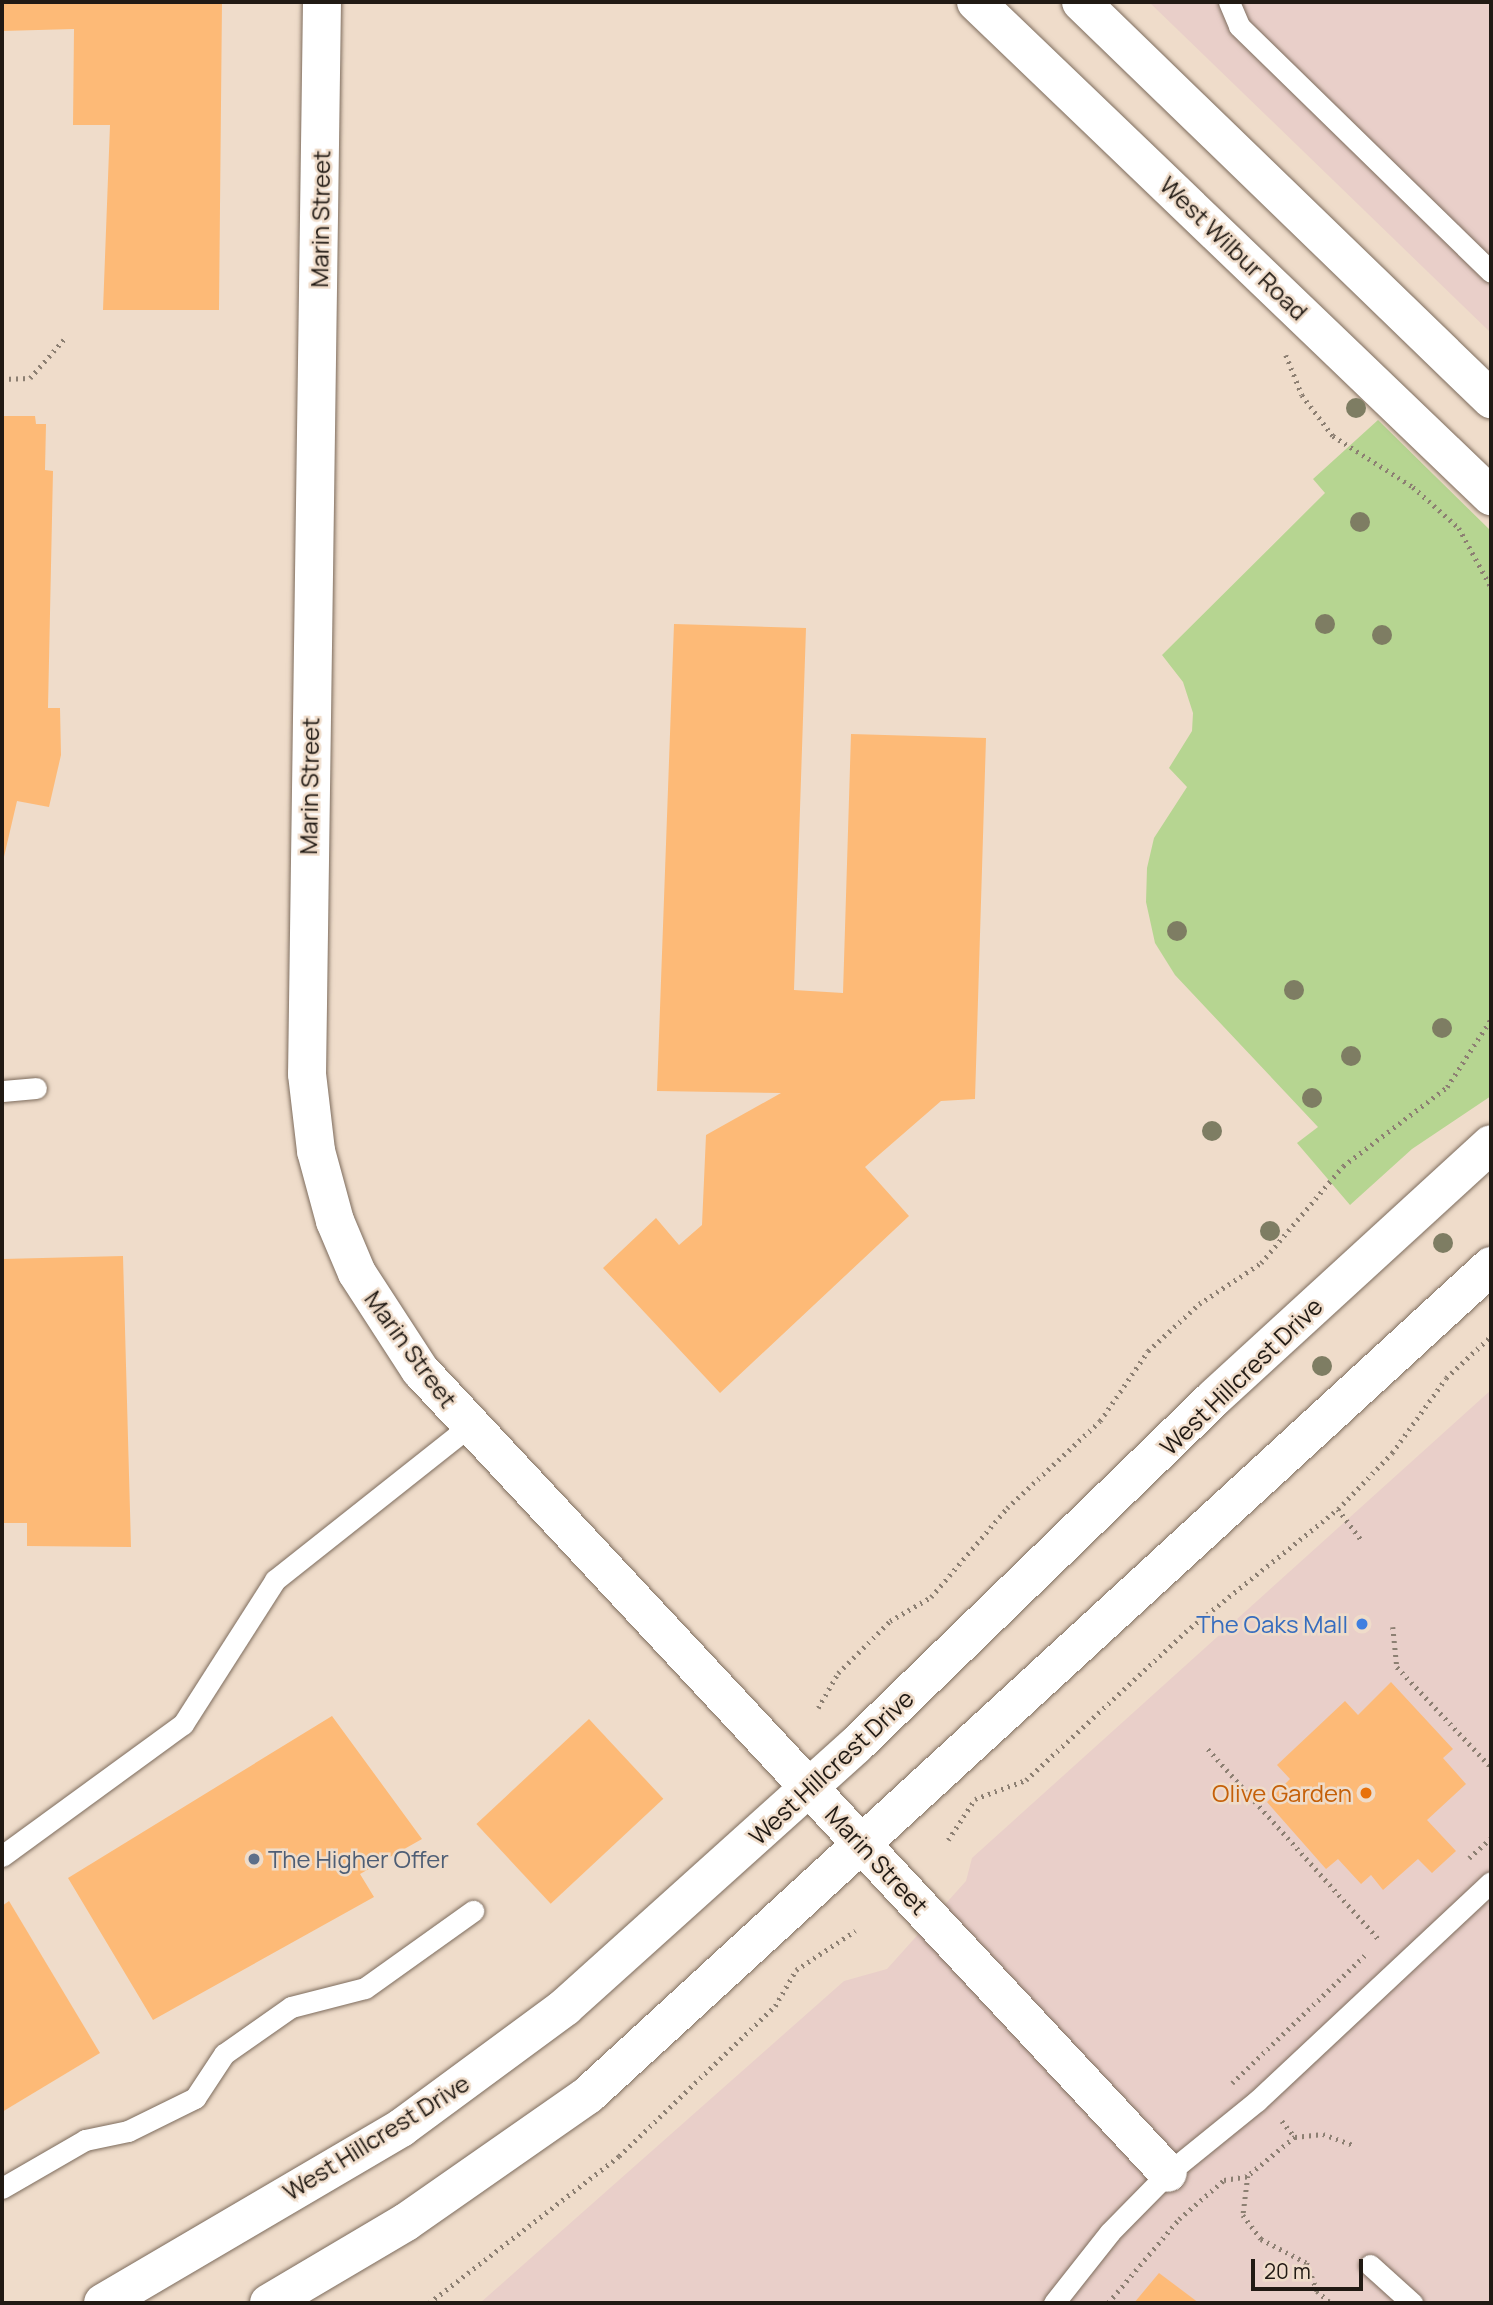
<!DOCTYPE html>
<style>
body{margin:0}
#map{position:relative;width:1493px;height:2305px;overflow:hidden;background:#efdcca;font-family:Manrope,sans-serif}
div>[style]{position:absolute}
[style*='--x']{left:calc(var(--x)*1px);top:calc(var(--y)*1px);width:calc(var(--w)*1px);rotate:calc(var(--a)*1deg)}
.commercial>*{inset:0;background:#e9cfc9}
.green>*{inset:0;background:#b6d591}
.building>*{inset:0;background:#fdba77;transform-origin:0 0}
.path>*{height:4.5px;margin-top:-2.25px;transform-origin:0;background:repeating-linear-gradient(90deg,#8c7f72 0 2px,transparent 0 7px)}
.roads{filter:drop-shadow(0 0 2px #7d6c5d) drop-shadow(0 0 2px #7d6c5d)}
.service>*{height:21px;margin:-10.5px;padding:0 10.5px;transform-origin:10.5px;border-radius:10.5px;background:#fff}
.minor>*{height:38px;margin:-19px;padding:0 19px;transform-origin:19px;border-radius:19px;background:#fff}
.tertiary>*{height:38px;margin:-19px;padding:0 19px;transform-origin:19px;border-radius:19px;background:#fff}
.secondary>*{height:38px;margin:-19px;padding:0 19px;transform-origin:19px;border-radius:19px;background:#fff}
.trees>*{width:20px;height:20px;margin:-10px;border-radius:50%;background:#7e7d63}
.dots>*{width:19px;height:19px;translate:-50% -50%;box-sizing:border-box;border:4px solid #efdcca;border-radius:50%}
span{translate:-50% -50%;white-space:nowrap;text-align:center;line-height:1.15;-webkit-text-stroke:5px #efdcca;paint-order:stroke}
.street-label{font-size:24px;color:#211a14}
.shop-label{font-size:24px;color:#366cbe}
.right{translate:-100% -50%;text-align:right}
.food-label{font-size:24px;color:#c56008}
.service-label{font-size:24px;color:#4e5e75}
.left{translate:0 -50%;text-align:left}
.frame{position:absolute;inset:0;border:4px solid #211a14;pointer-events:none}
.scale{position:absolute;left:1251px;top:2259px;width:112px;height:32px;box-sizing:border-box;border:4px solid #211a14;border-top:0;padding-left:9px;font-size:21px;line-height:24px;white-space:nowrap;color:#211a14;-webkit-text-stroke:5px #efdcca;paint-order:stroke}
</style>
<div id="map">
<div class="commercial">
<div style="clip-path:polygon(1149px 2px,1491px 2px,1491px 333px)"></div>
<div style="clip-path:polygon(1491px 1390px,1491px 2303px,480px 2303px,844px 1981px,887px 1969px,966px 1881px,972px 1858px)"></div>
</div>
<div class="green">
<div style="clip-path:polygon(1378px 420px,1491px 531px,1491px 1096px,1412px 1149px,1350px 1205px,1297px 1143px,1318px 1127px,1175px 975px,1155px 943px,1146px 902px,1147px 868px,1154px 838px,1187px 787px,1169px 768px,1192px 731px,1193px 713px,1183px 682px,1162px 655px,1325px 493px,1313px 479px)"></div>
</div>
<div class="building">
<div style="clip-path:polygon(2px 2px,222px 2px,219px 310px,103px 310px,110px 125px,73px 125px,74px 29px,2px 31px)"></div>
<div style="clip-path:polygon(2px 416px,35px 416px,36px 424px,46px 424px,45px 470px,53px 471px,48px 708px,60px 708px,61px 755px,49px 807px,17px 801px,3px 861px)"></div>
<div style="clip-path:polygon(674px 624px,806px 628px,794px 990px,843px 993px,851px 734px,986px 738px,975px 1099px,941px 1101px,865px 1167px,909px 1216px,720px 1393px,603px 1268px,656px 1218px,679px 1245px,702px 1225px,706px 1135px,781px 1093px,657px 1091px)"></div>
<div style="clip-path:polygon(123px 1256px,131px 1547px,27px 1546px,27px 1523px,2px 1523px,2px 1259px)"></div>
<div style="clip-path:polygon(1391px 1682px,1453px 1749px,1443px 1758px,1466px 1784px,1427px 1820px,1456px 1851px,1432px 1873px,1418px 1859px,1383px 1890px,1371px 1875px,1361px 1884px,1338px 1859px,1326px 1869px,1267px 1802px,1290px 1779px,1277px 1765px,1345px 1701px,1358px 1715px)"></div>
<div style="clip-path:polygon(332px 1716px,422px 1839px,360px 1874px,374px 1897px,153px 2020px,68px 1878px)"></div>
<div style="left:589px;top:1719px;width:109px;height:154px;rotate:47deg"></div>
<div style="clip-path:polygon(9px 1901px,100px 2053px,2px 2112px,2px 1906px)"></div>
<div style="clip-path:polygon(1159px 2273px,1199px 2303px,1134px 2303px)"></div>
</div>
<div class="path">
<div style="--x:1286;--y:355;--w:43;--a:68.2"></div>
<div style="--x:1302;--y:395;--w:51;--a:52.9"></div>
<div style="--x:1333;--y:436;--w:95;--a:32.5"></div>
<div style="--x:1413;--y:487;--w:62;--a:41.7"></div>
<div style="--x:1459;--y:528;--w:67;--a:61.5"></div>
<div style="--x:2;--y:379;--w:28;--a:-2"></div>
<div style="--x:30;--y:378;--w:53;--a:-48.8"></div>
<div style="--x:1338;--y:1509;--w:38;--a:53"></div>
<div style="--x:1393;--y:1627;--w:40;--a:84.3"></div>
<div style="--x:1397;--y:1667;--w:137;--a:46.8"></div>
<div style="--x:818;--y:1708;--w:40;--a:-60.3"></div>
<div style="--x:838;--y:1673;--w:74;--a:-45"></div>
<div style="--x:890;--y:1621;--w:48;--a:-30.3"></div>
<div style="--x:931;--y:1597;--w:117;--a:-49.5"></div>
<div style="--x:1007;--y:1508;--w:127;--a:-43.1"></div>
<div style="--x:1100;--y:1421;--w:85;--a:-55.6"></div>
<div style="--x:1148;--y:1351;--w:69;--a:-42.7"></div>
<div style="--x:1199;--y:1304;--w:74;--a:-33.5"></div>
<div style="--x:1261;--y:1263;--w:127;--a:-49.8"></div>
<div style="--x:1343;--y:1166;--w:131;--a:-37.2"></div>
<div style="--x:1447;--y:1087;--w:81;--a:-57.1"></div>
<div style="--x:1208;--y:1749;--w:258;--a:48.1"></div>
<div style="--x:948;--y:1840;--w:49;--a:-56.6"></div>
<div style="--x:975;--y:1799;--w:54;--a:-20.4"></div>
<div style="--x:1026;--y:1780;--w:217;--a:-42.9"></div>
<div style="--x:1185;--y:1632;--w:196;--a:-38.8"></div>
<div style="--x:1338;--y:1509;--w:78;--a:-46"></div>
<div style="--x:1392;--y:1453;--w:92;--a:-54.2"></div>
<div style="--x:1446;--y:1378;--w:62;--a:-43"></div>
<div style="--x:1469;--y:1858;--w:30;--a:-42"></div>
<div style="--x:1232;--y:2083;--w:185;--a:-43.9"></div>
<div style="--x:1282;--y:2121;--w:21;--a:51"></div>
<div style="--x:1295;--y:2137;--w:61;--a:140.3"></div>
<div style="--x:1248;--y:2176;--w:39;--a:97"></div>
<div style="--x:1243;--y:2215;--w:30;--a:53"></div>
<div style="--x:1261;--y:2239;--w:52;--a:27.6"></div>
<div style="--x:1307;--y:2263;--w:30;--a:70"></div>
<div style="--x:1317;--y:2291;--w:18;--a:41"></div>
<div style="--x:1295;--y:2137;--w:28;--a:-6"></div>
<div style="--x:1323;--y:2134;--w:33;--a:20"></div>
<div style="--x:429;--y:2303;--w:240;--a:-37.7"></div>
<div style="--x:619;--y:2156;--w:216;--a:-43.9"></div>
<div style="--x:775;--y:2006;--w:42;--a:-59.7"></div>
<div style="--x:796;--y:1970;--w:71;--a:-33.5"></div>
<div style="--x:1108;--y:2303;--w:110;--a:-49.8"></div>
<div style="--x:1179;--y:2219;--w:60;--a:-40.9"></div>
<div style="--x:1224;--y:2180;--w:24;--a:-9"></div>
</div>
<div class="roads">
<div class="service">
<div style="--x:1229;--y:2;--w:26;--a:67"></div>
<div style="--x:1239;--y:26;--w:352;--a:44.3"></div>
<div style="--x:2;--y:1091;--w:34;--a:-5"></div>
<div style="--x:2;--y:1856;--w:224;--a:-36.1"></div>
<div style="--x:183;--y:1724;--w:171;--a:-57.4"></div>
<div style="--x:275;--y:1580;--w:248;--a:-38.4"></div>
<div style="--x:2;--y:2188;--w:96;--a:-30"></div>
<div style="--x:85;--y:2140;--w:44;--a:-11.8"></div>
<div style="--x:128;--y:2131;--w:75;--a:-26.2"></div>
<div style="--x:195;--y:2098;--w:53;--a:-56.6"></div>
<div style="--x:224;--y:2054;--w:82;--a:-35"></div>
<div style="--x:291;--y:2007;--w:76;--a:-14.4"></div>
<div style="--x:365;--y:1988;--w:133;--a:-35.5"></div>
<div style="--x:1370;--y:2265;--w:57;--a:42.1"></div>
<div style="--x:1054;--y:2303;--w:90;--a:-51.7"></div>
<div style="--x:1110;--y:2232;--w:83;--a:-45.5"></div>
<div style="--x:1168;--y:2173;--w:114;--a:-39"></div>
<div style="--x:1257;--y:2101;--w:320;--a:-43.1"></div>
</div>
<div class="minor">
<div style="--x:322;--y:2;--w:1072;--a:90.8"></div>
<div style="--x:307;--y:1074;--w:78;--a:83.3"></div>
<div style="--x:316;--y:1151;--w:73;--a:74.8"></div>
<div style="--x:335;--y:1221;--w:56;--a:67.1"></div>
<div style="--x:357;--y:1273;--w:116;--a:57"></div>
<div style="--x:420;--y:1370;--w:1097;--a:47.03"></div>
</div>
<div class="tertiary">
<div style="--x:976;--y:2;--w:714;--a:43.81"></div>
<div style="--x:1081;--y:2;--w:571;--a:44.08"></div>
</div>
<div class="secondary">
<div style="--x:103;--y:2303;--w:346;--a:-30.4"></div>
<div style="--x:401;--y:2128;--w:204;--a:-36.4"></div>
<div style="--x:565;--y:2007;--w:390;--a:-42"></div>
<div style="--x:855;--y:1746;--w:501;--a:-44.11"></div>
<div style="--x:1215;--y:1397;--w:374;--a:-42.5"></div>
<div style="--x:269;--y:2303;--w:159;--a:-30.6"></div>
<div style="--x:406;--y:2222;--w:222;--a:-34.9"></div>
<div style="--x:588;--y:2095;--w:1226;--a:-42.55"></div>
</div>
</div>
<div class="trees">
<div style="left:1356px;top:408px"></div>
<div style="left:1360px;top:522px"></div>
<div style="left:1325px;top:624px"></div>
<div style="left:1382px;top:635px"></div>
<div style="left:1177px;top:931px"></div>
<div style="left:1294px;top:990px"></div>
<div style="left:1442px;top:1028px"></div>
<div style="left:1351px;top:1056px"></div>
<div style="left:1312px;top:1098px"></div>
<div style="left:1212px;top:1131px"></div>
<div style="left:1270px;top:1231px"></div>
<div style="left:1443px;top:1243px"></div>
<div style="left:1322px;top:1366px"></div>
</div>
<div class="dots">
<div style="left:1362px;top:1624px;background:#3f7fe0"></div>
<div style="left:1366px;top:1793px;background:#e8710a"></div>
<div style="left:254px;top:1859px;background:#5c6f8a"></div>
</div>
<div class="street-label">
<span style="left:320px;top:219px;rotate:-89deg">Marin Street</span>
<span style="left:1234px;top:248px;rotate:44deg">West Wilbur Road</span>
<span style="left:309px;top:786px;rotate:-89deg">Marin Street</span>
<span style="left:411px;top:1349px;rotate:54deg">Marin Street</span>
<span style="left:1241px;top:1376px;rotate:-44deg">West Hillcrest Drive</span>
<span style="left:831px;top:1767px;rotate:-43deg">West Hillcrest Drive</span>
<span style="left:877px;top:1860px;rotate:47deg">Marin Street</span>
<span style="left:376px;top:2137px;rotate:-32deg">West Hillcrest Drive</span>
</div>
<div class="shop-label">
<span class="right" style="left:1348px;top:1624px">The Oaks Mall</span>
</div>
<div class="food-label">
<span class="right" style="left:1352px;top:1793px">Olive Garden</span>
</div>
<div class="service-label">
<span class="left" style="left:268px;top:1859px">The Higher Offer</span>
</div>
<div class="frame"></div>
<div class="scale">20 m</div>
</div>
